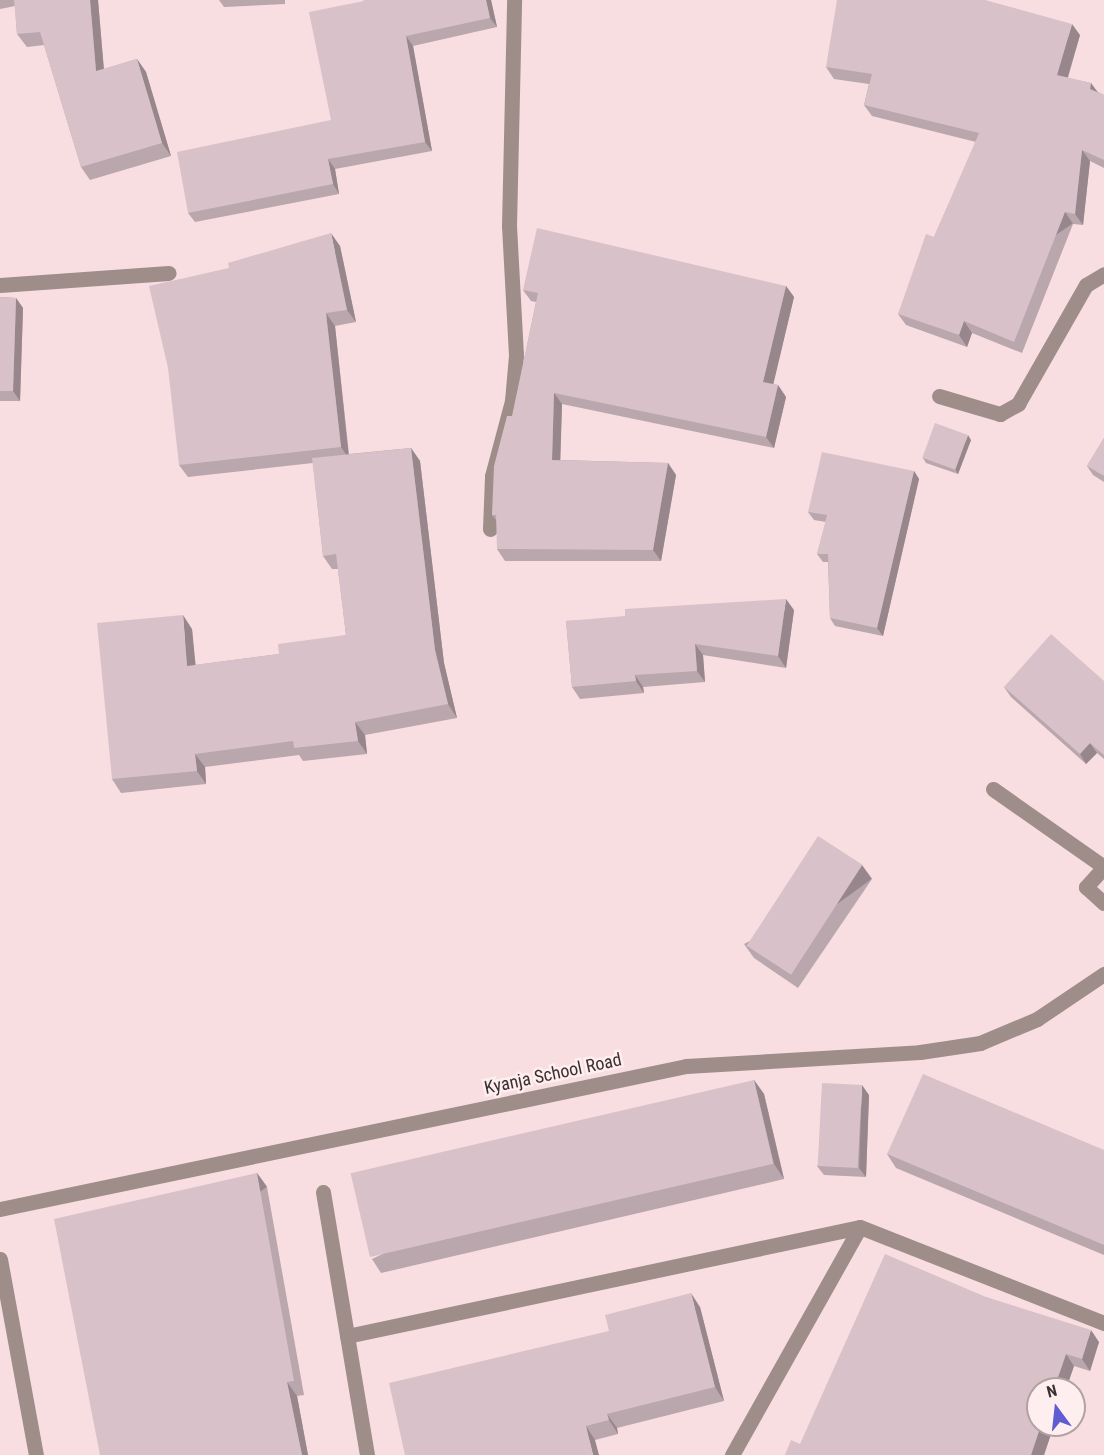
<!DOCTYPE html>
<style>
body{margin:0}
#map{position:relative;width:1104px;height:1455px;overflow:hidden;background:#f8dee0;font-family:"Roboto Condensed",sans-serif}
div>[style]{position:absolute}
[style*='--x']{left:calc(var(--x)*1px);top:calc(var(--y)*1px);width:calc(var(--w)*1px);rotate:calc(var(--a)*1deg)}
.minor>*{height:15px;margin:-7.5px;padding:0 7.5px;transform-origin:7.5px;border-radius:7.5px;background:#9f8d89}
.wall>*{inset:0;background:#baa6ad}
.shaded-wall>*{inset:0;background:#97878d;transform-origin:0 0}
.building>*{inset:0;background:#d8c1c9;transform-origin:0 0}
span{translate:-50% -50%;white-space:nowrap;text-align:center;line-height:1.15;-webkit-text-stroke:5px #feeeef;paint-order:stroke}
.street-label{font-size:18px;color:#3a3031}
.north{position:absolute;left:1026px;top:1377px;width:60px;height:60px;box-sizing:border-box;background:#feeeef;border:2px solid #b0a2a3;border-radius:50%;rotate:345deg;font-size:16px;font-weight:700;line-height:24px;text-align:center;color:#3a3031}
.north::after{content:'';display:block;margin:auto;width:21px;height:27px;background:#5f5bd3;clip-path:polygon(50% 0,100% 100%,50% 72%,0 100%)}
</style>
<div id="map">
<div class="minor">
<div style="--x:0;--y:285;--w:169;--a:-4.1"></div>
<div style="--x:939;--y:396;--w:64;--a:16.4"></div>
<div style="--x:1000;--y:414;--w:21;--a:-29"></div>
<div style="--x:1018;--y:404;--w:137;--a:-60.3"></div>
<div style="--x:1086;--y:285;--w:21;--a:-31"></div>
<div style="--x:490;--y:529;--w:53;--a:-87.8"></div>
<div style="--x:492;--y:476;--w:78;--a:-75.1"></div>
<div style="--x:512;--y:401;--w:46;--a:-85"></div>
<div style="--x:516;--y:355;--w:129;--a:-93.1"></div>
<div style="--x:509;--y:226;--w:226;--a:-88.7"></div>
<div style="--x:993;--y:789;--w:136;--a:35.1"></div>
<div style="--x:1104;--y:867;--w:27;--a:132"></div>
<div style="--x:1086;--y:887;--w:24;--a:42"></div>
<div style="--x:323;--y:1192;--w:267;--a:80.5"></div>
<div style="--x:0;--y:1209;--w:701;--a:-11.77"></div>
<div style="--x:686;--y:1066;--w:234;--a:-3.4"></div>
<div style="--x:920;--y:1052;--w:61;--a:-8.5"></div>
<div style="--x:980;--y:1043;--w:62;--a:-22.8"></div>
<div style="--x:1037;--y:1019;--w:81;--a:-33.9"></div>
<div style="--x:0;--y:1259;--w:199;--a:79.6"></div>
<div style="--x:347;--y:1336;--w:524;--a:-12"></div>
<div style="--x:732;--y:1455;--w:261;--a:-60.7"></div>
<div style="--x:860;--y:1227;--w:262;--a:21.5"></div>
</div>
<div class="wall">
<div style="clip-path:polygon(0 0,98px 0,104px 69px,137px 59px,146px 72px,171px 156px,90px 180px,81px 167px,44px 45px,27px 47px,17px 34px,15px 6px,0 9px)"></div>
<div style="clip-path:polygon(219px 0,285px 0,285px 4px,224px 7px)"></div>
<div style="clip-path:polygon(491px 0,497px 27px,413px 46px,432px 151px,335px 169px,339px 194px,195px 222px,188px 213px,331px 120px,364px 1px)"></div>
<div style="clip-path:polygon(1080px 35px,1068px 78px,1091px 83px,1098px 92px,1104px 95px,1104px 168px,1090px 161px,1083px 225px,1073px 224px,1022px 353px,972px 333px,967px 347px,906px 325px,898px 314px,934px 237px,976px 142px,872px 116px,864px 105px,869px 84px,834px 79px,826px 67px)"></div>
<div style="clip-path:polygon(340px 246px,356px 322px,335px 326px,349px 454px,411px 448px,420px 461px,444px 663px,457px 718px,365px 735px,367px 754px,303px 761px,299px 755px,205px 767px,206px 784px,121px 793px,112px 779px,192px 629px,195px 665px,279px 654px,346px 635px,338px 569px,332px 569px,323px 556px,313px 463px,188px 477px,179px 465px)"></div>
<div style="clip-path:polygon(786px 286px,794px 297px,773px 384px,778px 385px,786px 397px,774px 448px,562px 404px,560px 460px,668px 463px,676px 475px,661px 561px,505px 561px,497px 549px,497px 521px,492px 515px,536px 302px,531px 301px,523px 290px)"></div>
<div style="clip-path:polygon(0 297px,16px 298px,23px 308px,20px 401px,0 401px)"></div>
<div style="clip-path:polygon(1104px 438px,1104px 482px,1093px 475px,1087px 466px)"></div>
<div style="clip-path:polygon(971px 440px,958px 474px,926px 463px,923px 458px)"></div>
<div style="clip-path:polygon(914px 471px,919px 479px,883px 636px,835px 626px,830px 618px,828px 562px,823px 562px,817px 554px,826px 522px,814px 520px,808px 512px)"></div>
<div style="clip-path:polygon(794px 610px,786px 668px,703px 655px,705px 682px,643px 687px,644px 693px,580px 699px,572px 687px,566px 621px)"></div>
<div style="clip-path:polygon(1104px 681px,1104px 759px,1097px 753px,1086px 764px,1011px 697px,1004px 687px)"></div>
<div style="clip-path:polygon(872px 879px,798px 988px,754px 958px,744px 944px)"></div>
<div style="clip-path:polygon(754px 1080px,764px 1094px,784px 1179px,381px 1273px,372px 1259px)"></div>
<div style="clip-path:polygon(869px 1095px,866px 1177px,824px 1175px,817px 1166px)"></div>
<div style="clip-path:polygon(1104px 1150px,1104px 1255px,896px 1168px,887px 1154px)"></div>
<div style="clip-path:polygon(257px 1173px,267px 1187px,304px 1395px,297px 1396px,308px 1455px,100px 1455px)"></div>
<div style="clip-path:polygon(986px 1297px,1099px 1342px,1090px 1371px,1074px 1366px,1066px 1389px,1038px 1389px,1038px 1425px,1054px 1425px,1044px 1455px,800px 1444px)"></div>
<div style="clip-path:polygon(700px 1307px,724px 1401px,617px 1428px,618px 1434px,595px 1440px,405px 1455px,609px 1331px)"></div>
</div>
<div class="shaded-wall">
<div style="clip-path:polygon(90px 0,98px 0,105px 84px,96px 71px)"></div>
<div style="clip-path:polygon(486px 0,491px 0,497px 27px,490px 18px)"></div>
<div style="clip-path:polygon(1072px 24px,1080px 35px,1065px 86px,1057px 75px)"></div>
<div style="clip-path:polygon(406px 36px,413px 46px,432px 151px,425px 142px)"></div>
<div style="clip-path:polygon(137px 59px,146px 72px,171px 156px,162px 143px)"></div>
<div style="clip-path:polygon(1091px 83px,1099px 95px,1090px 89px)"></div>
<div style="clip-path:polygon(1082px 150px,1090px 161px,1083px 225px,1075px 214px)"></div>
<div style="clip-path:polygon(328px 159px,335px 169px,339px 194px,333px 184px)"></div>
<div style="left:1065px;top:212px;width:14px;height:140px;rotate:56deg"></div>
<div style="clip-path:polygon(331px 233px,340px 246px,356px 322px,347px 310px)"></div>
<div style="clip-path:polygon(786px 286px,794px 297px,771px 394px,763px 382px)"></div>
<div style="clip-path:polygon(16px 298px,23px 308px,20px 401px,13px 391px)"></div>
<div style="clip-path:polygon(326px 313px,335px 326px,349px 459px,341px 447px)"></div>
<div style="clip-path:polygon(964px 321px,972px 333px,967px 347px,959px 335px)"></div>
<div style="clip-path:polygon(778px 385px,786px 397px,774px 448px,766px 437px)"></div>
<div style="clip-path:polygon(554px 393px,562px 404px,560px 471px,552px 460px)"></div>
<div style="clip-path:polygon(968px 435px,971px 440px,958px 474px,955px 469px)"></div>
<div style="clip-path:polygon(411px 448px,420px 461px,444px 663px,457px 718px,448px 704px,435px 650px)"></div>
<div style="clip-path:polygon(668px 463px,676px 475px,661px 561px,653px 550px)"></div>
<div style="clip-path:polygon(914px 471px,919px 479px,883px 636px,877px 628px)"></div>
<div style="clip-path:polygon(786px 599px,794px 610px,786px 668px,778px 656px)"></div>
<div style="clip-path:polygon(183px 615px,192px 629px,197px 679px,187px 666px)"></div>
<div style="clip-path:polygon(695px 644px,703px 655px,705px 682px,697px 671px)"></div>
<div style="clip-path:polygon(635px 675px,643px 687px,644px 693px,636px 681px)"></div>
<div style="clip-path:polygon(355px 722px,365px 735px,367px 754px,358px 741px)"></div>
<div style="clip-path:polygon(1090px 743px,1097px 753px,1086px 764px,1080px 754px)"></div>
<div style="clip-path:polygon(195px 754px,205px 767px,206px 784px,197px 771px)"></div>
<div style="left:862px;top:865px;width:17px;height:132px;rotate:54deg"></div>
<div style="clip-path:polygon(754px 1080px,764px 1094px,784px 1179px,774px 1164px)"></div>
<div style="clip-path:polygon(862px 1085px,869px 1095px,866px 1177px,859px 1168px)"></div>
<div style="left:257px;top:1173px;width:17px;height:211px;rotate:54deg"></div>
<div style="clip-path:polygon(691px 1293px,700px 1307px,724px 1401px,715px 1387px)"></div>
<div style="clip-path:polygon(1091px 1330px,1099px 1342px,1090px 1371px,1082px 1359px)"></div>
<div style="clip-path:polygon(1066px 1354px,1074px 1366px,1066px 1389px,1054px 1389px)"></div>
<div style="clip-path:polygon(287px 1382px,297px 1396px,308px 1455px,302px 1455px)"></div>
<div style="clip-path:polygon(607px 1414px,617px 1428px,618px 1434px,609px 1420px)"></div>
<div style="clip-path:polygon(1041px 1425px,1054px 1425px,1044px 1455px,1031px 1455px)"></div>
<div style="clip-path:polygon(586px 1426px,595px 1440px,599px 1455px,593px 1455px)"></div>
</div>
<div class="building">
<div style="clip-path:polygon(14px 0,90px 0,96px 71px,137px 59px,162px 143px,81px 167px,40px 32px,17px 34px)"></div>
<div style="clip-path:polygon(363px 0,486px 0,490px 18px,406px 36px,425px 142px,328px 159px,333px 184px,188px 213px,177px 152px,331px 120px,309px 12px,364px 1px)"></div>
<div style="clip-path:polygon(837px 0,985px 0,1072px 24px,1057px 75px,1091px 83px,1090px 89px,1104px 95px,1104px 160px,1082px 150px,1075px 214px,1065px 212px,1014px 342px,964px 321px,959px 335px,898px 314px,926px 234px,934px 237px,979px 133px,864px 105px,872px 74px,826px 67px)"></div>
<div style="clip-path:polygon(537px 228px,786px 286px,763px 382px,778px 385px,766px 437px,554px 393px,552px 460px,668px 463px,653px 550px,497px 549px,496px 515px,492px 515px,494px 466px,507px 416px,512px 416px,538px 293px,523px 290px)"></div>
<div style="clip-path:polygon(331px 233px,347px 310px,326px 313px,341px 447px,179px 465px,168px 368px,149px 286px,229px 268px,228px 263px)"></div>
<div style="clip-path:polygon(0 297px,16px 298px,13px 391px,0 391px)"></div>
<div style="left:935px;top:423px;width:35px;height:37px;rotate:20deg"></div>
<div style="clip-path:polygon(1104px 438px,1104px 476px,1087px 466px)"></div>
<div style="clip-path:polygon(411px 448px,435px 650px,448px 704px,355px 722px,358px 741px,294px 748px,293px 741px,195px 754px,197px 771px,112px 779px,97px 623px,183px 615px,187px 666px,279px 654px,278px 644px,346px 635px,336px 554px,323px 556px,312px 458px)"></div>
<div style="clip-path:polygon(822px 452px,914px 471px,877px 628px,830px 618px,828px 554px,817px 554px,827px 515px,808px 512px)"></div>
<div style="clip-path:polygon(786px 599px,778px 656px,695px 644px,697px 671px,635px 675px,636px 681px,572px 687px,566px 621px,625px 616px,625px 609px)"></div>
<div style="clip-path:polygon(1051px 634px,1104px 681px,1104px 755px,1090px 743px,1080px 754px,1004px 687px)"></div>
<div style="left:818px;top:836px;width:53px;height:131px;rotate:33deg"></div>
<div style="clip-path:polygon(923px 1074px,1104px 1150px,1104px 1245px,887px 1154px)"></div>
<div style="left:754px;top:1080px;width:86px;height:414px;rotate:77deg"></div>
<div style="left:822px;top:1083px;width:40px;height:83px;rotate:3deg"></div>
<div style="clip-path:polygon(257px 1173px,294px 1381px,287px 1382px,302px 1455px,100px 1455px,54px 1219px)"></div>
<div style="clip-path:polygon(885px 1254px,986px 1297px,1091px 1330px,1082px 1359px,1066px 1354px,1054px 1389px,1038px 1389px,1038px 1425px,1041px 1425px,1031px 1455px,785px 1455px,791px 1440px,800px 1444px)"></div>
<div style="clip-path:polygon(691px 1293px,715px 1387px,607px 1414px,609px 1420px,586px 1426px,593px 1455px,405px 1455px,389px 1383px,609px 1331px,605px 1315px)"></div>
</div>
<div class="street-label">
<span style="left:553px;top:1074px;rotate:-12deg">Kyanja School Road</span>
</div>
<div class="north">N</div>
</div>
